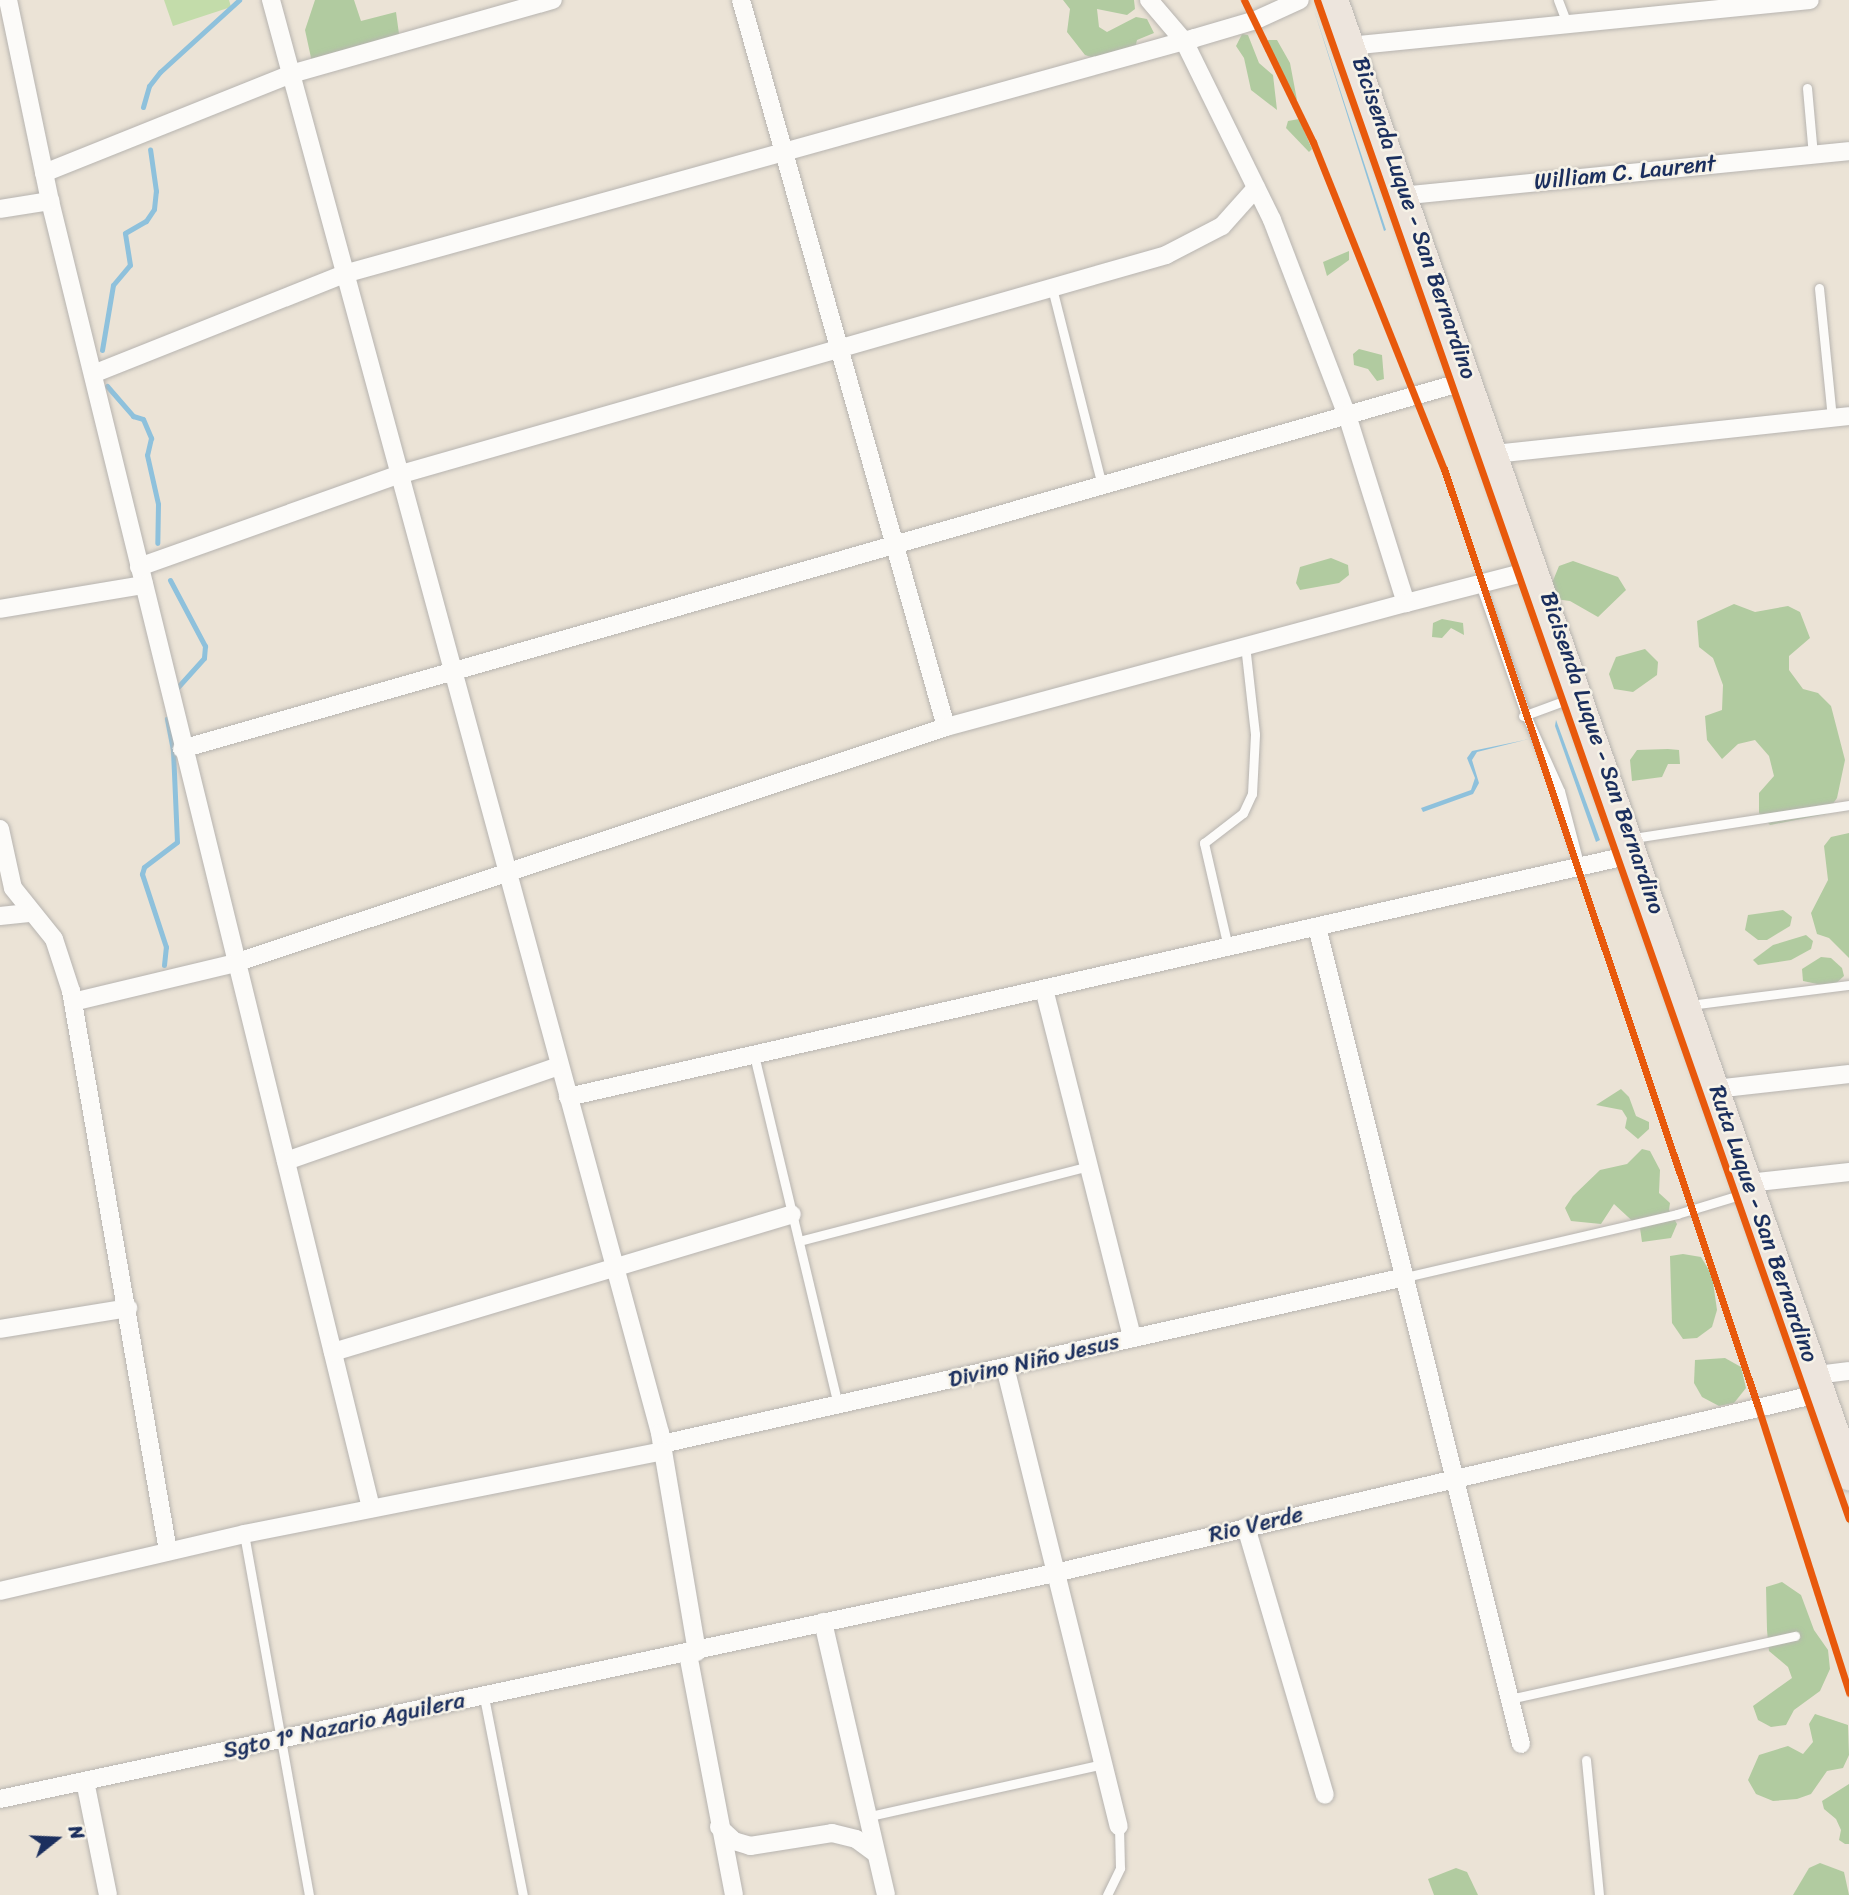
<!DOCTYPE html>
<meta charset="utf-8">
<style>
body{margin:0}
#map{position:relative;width:1849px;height:1895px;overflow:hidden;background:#ebe3d6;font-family:Sriracha,sans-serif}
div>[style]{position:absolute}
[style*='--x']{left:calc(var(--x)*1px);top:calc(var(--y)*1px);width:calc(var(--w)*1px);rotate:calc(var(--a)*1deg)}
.green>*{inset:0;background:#c3dcaa}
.forest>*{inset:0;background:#b1cba0}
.water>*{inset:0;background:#8ec1dc}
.stream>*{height:5px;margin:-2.5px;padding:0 2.5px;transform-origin:2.5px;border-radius:2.5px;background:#8ec1dc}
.roads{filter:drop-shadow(0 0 2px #b7b4b0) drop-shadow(0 0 2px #b7b4b0)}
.lane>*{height:9px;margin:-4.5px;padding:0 4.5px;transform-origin:4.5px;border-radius:4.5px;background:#fcfbf9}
.street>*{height:18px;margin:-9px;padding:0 9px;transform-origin:9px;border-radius:9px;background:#fcfbf9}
.primary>*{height:30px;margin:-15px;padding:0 15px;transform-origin:15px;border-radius:15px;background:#ede5dd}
.cycleway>*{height:7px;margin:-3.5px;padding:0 3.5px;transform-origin:3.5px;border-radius:3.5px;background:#e8590c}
span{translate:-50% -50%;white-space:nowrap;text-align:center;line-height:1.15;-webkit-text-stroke:5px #f7f3e8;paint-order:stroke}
.street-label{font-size:23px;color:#1b2f5e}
.north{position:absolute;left:21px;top:1804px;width:70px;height:70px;-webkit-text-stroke:5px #f7f3e8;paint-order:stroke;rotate:72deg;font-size:19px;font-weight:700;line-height:28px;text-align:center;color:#1b2f5e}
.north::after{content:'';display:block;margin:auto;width:24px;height:32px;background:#1b2f5e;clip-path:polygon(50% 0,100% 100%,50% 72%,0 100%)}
</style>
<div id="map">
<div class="green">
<div style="clip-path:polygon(164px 0,229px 0,231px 7px,173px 26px)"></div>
<div style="clip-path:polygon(1316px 0,1320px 0,1733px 1177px,1849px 1513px,1849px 1525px)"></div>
</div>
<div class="forest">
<div style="clip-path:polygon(315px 0,354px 0,361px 21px,396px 12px,399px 34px,392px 47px,313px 67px,305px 30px)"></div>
<div style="clip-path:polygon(1063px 0,1134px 0,1135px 9px,1127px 15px,1097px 9px,1099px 27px,1107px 32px,1136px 17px,1147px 19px,1154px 33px,1137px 40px,1135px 48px,1100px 60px,1085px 55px,1067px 32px,1070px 9px)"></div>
<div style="clip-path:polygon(1242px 34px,1248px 35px,1259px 63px,1273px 75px,1277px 110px,1251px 90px,1244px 58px,1236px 46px)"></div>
<div style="clip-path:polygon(1268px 40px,1277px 40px,1290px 63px,1297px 100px,1291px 97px,1279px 64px,1265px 51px)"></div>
<div style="clip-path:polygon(1299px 119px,1312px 149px,1309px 152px,1286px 128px,1288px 121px)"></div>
<div style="clip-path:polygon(1349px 251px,1349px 260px,1327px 276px,1323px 262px)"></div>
<div style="clip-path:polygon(1359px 349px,1382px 355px,1384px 379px,1377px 381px,1368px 369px,1354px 365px,1353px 354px)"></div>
<div style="clip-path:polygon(1331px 558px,1348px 565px,1349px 575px,1339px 583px,1300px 590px,1296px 583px,1300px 567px)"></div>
<div style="clip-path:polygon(1573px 561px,1618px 577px,1626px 590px,1598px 617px,1570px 601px,1555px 599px,1552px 583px,1559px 566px)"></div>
<div style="clip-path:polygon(1734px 604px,1755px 612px,1788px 606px,1800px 612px,1810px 638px,1789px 656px,1789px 670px,1803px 689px,1818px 693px,1831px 706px,1845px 760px,1837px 798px,1826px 814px,1770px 825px,1759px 813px,1759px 793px,1774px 776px,1769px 756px,1755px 740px,1738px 744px,1722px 759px,1707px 740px,1705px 716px,1722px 710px,1723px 685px,1713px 658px,1699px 647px,1697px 621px)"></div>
<div style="clip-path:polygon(1442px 619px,1463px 623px,1464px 635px,1451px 628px,1442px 638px,1432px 637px,1433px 623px)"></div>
<div style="clip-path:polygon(1645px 649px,1658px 662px,1657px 675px,1633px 692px,1614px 689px,1609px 674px,1616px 657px)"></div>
<div style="clip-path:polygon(1668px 749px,1679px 750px,1680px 764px,1668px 764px,1662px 777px,1632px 781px,1630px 760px,1637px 750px)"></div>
<div style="clip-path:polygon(1849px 833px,1849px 958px,1829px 938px,1817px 934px,1811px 913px,1828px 880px,1824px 846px,1831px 837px)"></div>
<div style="clip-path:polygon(1783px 910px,1792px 917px,1790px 926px,1767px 940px,1758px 940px,1745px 930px,1748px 915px)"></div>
<div style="clip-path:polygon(1806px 935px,1813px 941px,1811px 949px,1791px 960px,1758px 965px,1753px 960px,1773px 945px)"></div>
<div style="clip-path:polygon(1821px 957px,1831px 958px,1842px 968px,1844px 976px,1832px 987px,1803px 981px,1802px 969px)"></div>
<div style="clip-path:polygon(1621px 1089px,1629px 1097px,1636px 1116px,1649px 1122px,1649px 1129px,1638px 1139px,1625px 1128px,1627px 1118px,1622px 1110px,1596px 1105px)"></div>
<div style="clip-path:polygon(1642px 1149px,1650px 1151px,1660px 1170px,1659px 1193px,1670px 1203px,1669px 1210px,1677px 1224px,1671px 1238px,1642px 1242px,1640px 1228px,1614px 1204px,1601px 1224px,1571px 1221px,1565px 1208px,1573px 1196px,1600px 1170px,1627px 1164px)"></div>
<div style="clip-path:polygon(1683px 1254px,1701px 1257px,1712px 1275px,1717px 1310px,1712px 1327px,1697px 1338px,1683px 1339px,1672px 1323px,1670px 1256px)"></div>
<div style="clip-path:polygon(1725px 1358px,1741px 1367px,1746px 1388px,1734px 1403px,1719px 1406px,1702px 1397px,1694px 1383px,1695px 1360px)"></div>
<div style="clip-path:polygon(1782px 1582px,1801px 1595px,1814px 1630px,1828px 1650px,1830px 1669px,1820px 1691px,1794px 1710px,1786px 1725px,1771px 1727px,1758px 1720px,1753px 1706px,1792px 1678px,1788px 1667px,1769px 1651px,1767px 1630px,1766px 1587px)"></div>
<div style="clip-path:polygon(1815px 1714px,1848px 1725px,1849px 1755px,1843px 1768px,1827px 1771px,1811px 1794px,1797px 1799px,1773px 1801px,1756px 1794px,1748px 1780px,1759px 1755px,1788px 1746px,1803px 1754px,1813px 1742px,1809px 1724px)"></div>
<div style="clip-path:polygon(1849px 1784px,1849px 1844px,1845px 1844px,1839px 1840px,1841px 1830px,1836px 1819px,1824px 1809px,1822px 1801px)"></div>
<div style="clip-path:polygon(1820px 1863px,1844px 1872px,1849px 1895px,1793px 1895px,1809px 1868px)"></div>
<div style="clip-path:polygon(1456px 1868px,1467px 1872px,1478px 1895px,1434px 1895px,1428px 1879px)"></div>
</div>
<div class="water">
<div style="clip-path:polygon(1314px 10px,1386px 230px,1384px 231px)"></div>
<div style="clip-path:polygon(1556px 720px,1600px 840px,1596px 842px,1555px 726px)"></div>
<div style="clip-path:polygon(1529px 739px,1477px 752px,1472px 760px,1479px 783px,1473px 794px,1423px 812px,1421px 808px,1471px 790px,1475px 778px,1467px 758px,1472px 751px)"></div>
</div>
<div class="stream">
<div style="--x:143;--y:107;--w:22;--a:-74"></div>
<div style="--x:149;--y:86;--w:18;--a:-52"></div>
<div style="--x:160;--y:72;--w:107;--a:-42.3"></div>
<div style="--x:102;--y:350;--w:66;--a:-80.4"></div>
<div style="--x:113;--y:285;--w:26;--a:-50"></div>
<div style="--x:130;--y:265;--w:32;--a:-99"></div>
<div style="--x:125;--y:233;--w:24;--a:-30"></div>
<div style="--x:146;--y:221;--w:14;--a:-56"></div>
<div style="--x:154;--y:209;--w:18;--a:-84"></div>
<div style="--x:156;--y:191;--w:42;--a:-98.1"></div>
<div style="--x:107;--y:386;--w:40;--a:49"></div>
<div style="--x:133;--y:416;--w:10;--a:17"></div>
<div style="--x:143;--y:419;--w:21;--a:67"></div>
<div style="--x:151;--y:438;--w:17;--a:103"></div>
<div style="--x:147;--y:455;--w:50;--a:77.3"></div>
<div style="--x:158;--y:504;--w:39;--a:91"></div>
<div style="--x:170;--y:580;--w:75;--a:62.1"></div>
<div style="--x:205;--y:646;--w:12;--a:95"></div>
<div style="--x:204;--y:658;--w:39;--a:132"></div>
<div style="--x:164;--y:965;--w:18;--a:-84"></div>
<div style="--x:166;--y:947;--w:77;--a:-108.2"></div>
<div style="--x:142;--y:874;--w:7;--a:-74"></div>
<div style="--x:144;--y:867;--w:41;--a:-37.1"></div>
<div style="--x:177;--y:842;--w:92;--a:-92.5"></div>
<div style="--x:173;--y:750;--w:32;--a:-101"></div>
</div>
<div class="roads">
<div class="lane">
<div style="--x:1558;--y:0;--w:26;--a:69"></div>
<div style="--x:1807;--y:88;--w:67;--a:84.9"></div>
<div style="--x:1052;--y:288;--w:203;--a:75.8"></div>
<div style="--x:1819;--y:288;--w:131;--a:84.3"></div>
<div style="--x:1480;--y:584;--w:139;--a:70.7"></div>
<div style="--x:1526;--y:715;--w:83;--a:65.9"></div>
<div style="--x:1560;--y:791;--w:79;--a:75.3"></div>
<div style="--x:1523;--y:716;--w:52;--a:-20.2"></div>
<div style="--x:1633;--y:838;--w:219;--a:-8.7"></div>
<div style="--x:1228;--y:947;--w:107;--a:-103"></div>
<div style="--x:1204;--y:843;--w:49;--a:-37.6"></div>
<div style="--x:1243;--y:813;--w:21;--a:-65"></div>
<div style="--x:1252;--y:794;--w:60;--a:-87.1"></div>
<div style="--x:1255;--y:734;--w:90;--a:-96.4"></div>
<div style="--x:1690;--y:1005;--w:160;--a:-7.2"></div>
<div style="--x:754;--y:1055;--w:359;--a:76.5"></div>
<div style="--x:799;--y:1241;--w:300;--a:-14.5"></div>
<div style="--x:1405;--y:1277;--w:279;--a:-13"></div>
<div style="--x:1677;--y:1214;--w:72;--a:-16.9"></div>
<div style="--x:244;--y:1534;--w:367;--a:79.8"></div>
<div style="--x:484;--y:1697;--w:202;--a:78.9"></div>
<div style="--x:1510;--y:1699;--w:292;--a:-12.5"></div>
<div style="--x:1586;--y:1760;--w:136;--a:84.5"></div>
<div style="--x:866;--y:1817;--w:243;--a:-12.6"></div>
<div style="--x:1107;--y:1895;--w:30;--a:-64"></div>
<div style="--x:1120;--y:1868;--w:42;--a:-91.4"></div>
</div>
<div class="street">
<div style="--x:8;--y:0;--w:205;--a:78.2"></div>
<div style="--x:50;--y:201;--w:1346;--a:76.2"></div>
<div style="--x:271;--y:0;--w:1485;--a:74.81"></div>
<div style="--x:660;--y:1433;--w:222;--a:80.4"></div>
<div style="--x:741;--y:0;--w:755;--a:74.25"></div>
<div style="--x:1149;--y:0;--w:54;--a:49.5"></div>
<div style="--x:1184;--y:41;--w:199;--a:63.8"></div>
<div style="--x:1272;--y:220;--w:209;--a:69"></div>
<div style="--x:1347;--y:415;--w:197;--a:72.6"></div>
<div style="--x:1406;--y:603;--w:132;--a:-14.5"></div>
<div style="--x:1349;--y:46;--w:463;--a:-5.7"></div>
<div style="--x:44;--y:173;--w:266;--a:-21.8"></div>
<div style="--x:291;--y:74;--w:272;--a:-15.8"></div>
<div style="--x:1400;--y:196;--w:451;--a:-5.7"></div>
<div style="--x:0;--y:209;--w:51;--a:-9.1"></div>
<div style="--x:93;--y:374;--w:270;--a:-21.7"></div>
<div style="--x:344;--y:274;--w:883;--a:-15.5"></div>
<div style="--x:1195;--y:38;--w:64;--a:-16.4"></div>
<div style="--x:1256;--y:20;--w:48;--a:-24.4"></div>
<div style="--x:1494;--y:454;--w:357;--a:-6.1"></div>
<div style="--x:139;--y:567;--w:275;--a:-19.6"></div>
<div style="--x:398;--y:475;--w:799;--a:-15.98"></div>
<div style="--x:1166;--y:255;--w:63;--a:-27.4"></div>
<div style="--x:1222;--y:226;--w:51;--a:-48.2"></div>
<div style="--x:0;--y:609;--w:146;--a:-9.5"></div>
<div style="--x:182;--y:749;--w:1336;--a:-15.99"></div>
<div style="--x:0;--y:829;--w:60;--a:77.6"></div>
<div style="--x:13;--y:888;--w:65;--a:51.2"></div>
<div style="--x:54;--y:939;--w:55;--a:71.9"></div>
<div style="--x:71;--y:991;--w:568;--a:80.17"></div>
<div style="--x:0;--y:916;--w:29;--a:-6"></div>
<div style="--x:1317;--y:927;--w:842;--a:75.98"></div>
<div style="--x:1044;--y:989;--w:360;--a:75.8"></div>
<div style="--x:73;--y:1002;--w:167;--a:-13.5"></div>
<div style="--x:235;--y:963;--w:749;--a:-18.36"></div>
<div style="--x:946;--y:727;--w:476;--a:-15.1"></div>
<div style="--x:1715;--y:1089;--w:135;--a:-6.4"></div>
<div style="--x:568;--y:1097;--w:1090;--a:-12.83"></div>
<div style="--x:286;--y:1161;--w:289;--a:-19.2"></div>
<div style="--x:1748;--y:1183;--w:102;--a:-6.2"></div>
<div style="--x:0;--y:1329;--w:130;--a:-9.3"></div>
<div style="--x:333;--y:1352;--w:479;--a:-16.7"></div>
<div style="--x:1005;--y:1367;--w:473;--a:76.1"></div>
<div style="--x:1816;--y:1375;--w:33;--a:-7"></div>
<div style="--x:662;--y:1444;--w:762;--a:-12.67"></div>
<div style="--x:1246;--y:1527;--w:279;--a:73.6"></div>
<div style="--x:0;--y:1591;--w:251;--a:-13.1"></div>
<div style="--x:244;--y:1534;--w:427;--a:-11.2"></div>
<div style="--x:823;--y:1622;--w:280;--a:77"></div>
<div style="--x:688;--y:1654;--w:245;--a:79.2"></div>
<div style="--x:85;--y:1781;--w:116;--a:78.6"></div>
<div style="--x:0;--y:1799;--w:1079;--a:-12.09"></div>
<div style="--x:1055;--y:1573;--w:788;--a:-13.21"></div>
<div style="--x:719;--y:1827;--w:21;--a:43"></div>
<div style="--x:734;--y:1841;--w:17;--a:17"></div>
<div style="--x:750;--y:1846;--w:83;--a:-9"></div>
<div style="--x:832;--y:1833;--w:25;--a:14"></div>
<div style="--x:856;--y:1839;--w:24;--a:36"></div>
</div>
<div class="primary">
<div style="--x:1333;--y:0;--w:1563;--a:70.72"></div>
</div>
</div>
<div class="cycleway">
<div style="--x:1244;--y:0;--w:158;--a:64.1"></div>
<div style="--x:1313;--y:142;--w:352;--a:68.2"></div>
<div style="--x:1444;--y:469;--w:989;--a:71.49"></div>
<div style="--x:1758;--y:1407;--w:300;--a:72.3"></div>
<div style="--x:1317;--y:0;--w:1609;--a:70.7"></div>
</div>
<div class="street-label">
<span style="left:1625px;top:173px;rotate:-6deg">William C. Laurent</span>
<span style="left:1414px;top:218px;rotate:71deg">Bicisenda Luque - San Bernardino</span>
<span style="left:1602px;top:753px;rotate:71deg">Bicisenda Luque - San Bernardino</span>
<span style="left:1763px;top:1224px;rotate:71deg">Ruta Luque - San Bernardino</span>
<span style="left:1034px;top:1361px;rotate:-13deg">Divino Niño Jesus</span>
<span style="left:1256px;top:1525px;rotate:-13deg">Rio Verde</span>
<span style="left:344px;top:1726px;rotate:-12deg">Sgto 1º Nazario Aguilera</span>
</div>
<div class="north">N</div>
</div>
